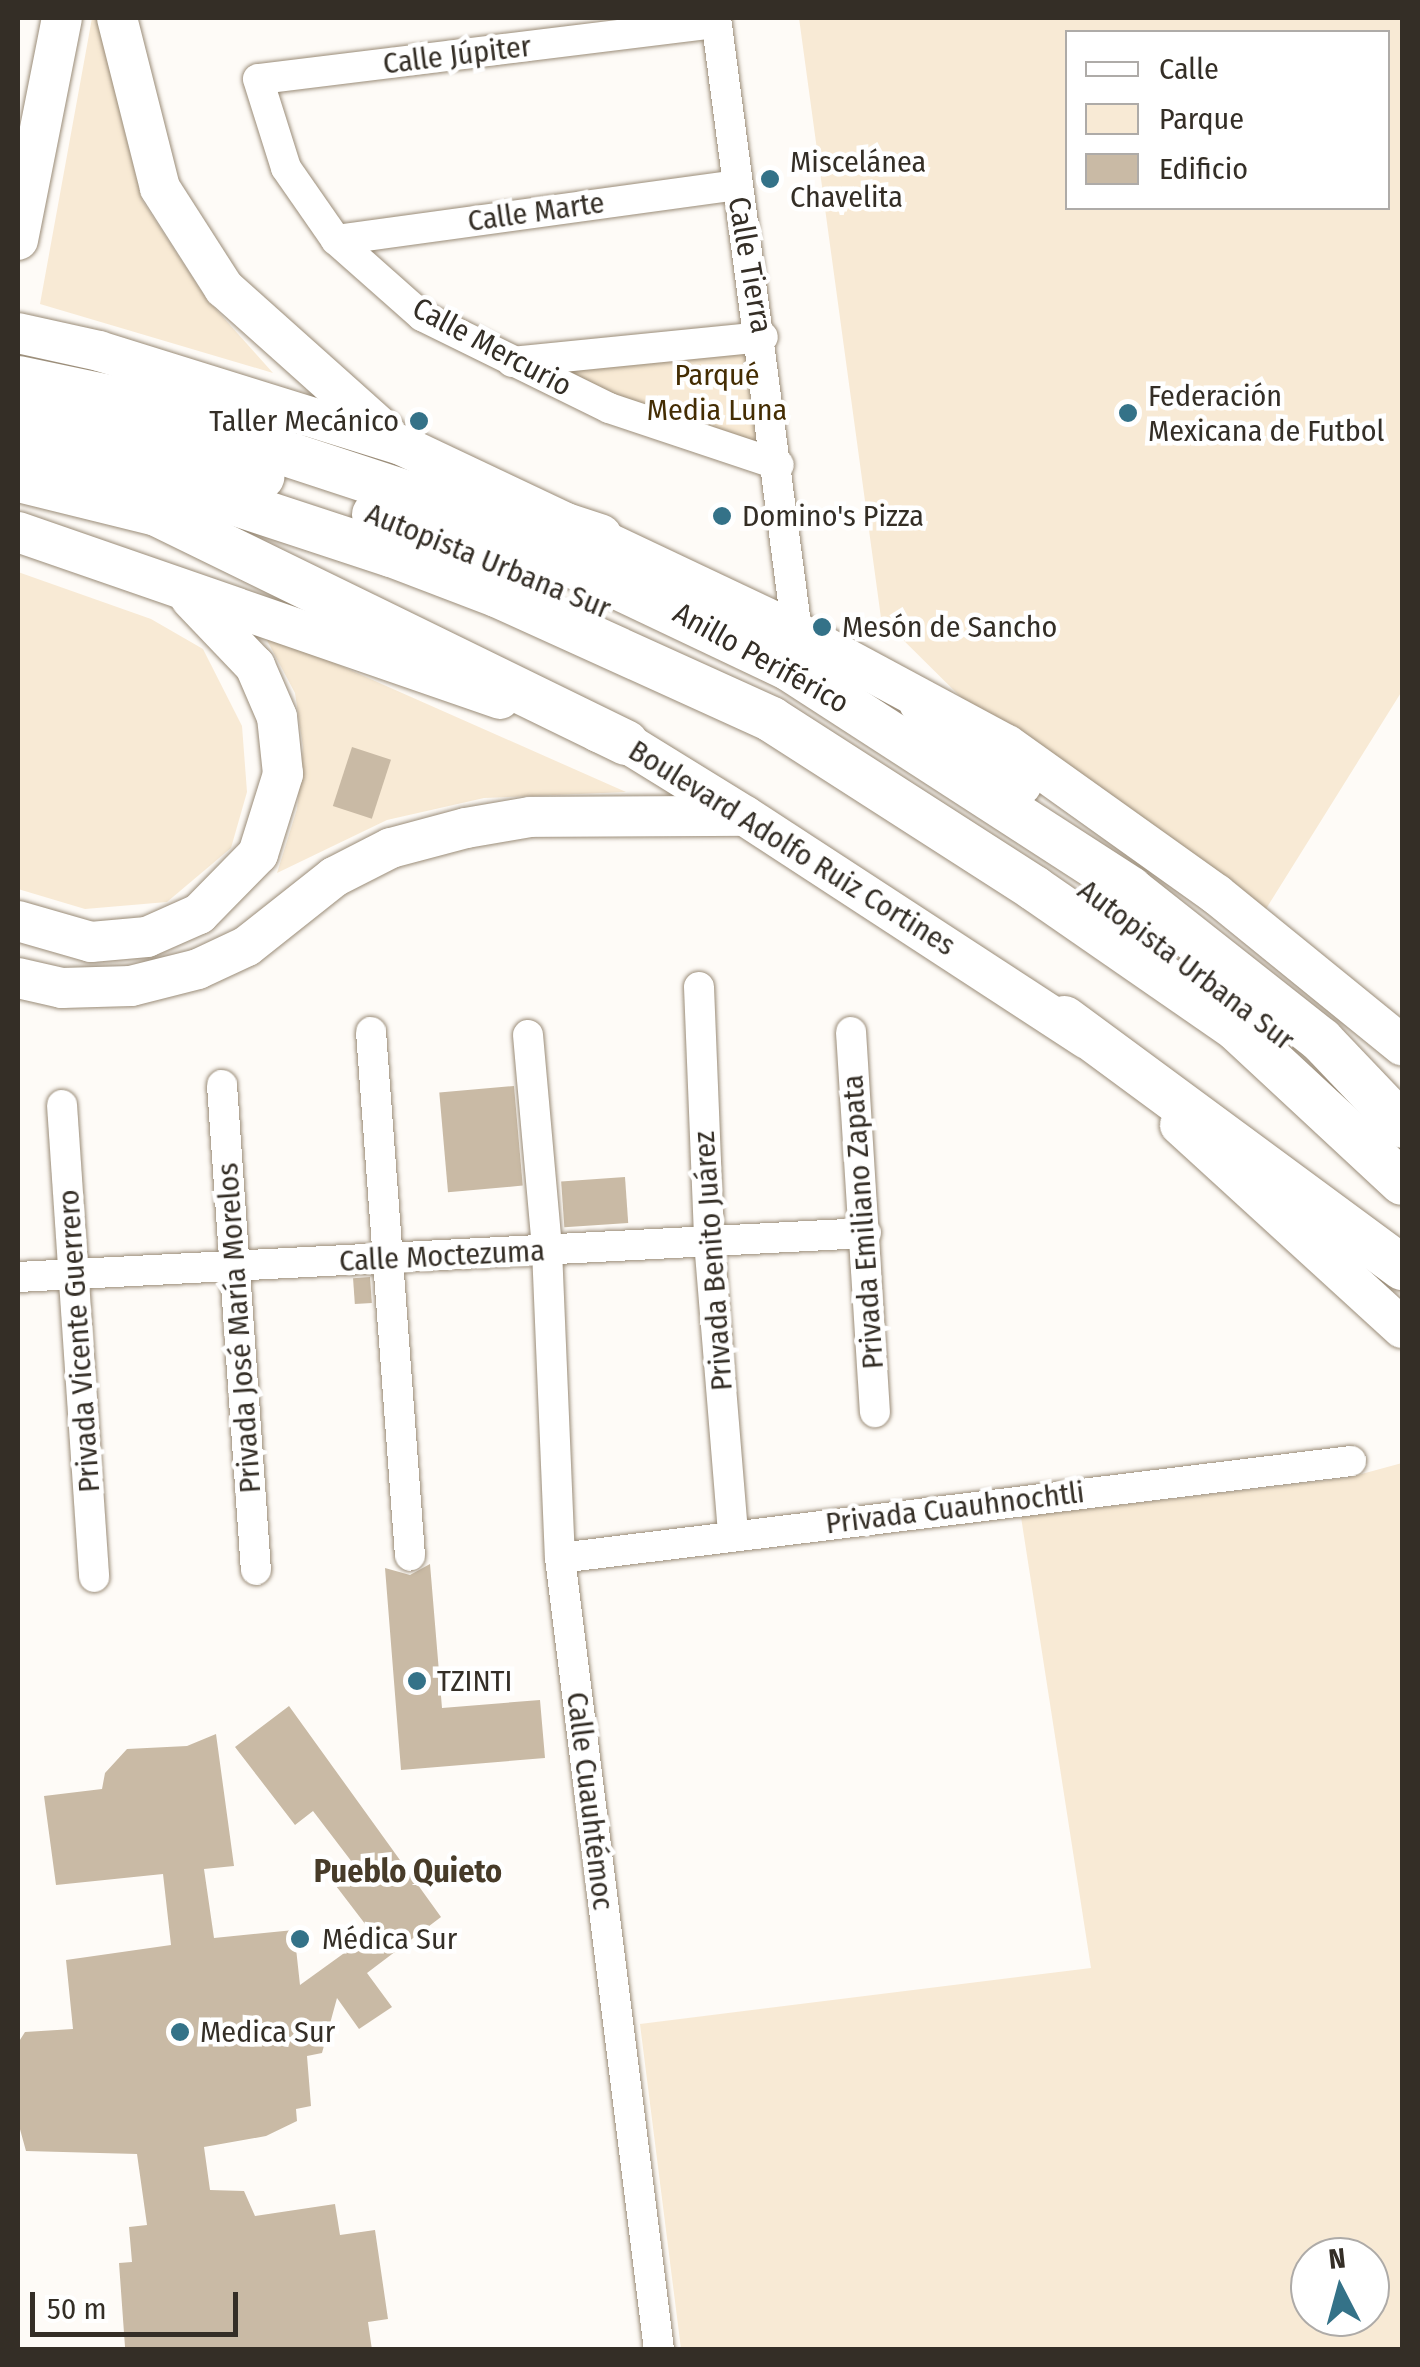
<!DOCTYPE html>
<meta charset="utf-8">
<style>
body{margin:0}
#map{position:relative;width:1420px;height:2367px;overflow:hidden;background:#fefbf7;font-family:"Fira Sans Condensed",sans-serif}
div>[style]{position:absolute}
[style*='--x']{left:calc(var(--x)*1px);top:calc(var(--y)*1px);width:calc(var(--w)*1px);rotate:calc(var(--a)*1deg)}
.green>*{inset:0;background:#f8ead5}
.building>*{inset:0;background:#c9baa5;transform-origin:0 0}
.roads{filter:drop-shadow(0 0 2px #9a8c78) drop-shadow(0 0 2px #9a8c78)}
.minor>*{height:30px;margin:-15px;padding:0 15px;transform-origin:15px;border-radius:15px;background:#fff}
.major>*{height:40px;margin:-20px;padding:0 20px;transform-origin:20px;border-radius:20px;background:#fff}
.highway>*{height:45px;margin:-22.5px;padding:0 22.5px;transform-origin:22.5px;border-radius:22.5px;background:#fff}
.dots>*{width:28px;height:28px;translate:-50% -50%;box-sizing:border-box;border:5px solid #fff;border-radius:50%}
span{translate:-50% -50%;white-space:nowrap;text-align:center;line-height:1.15;-webkit-text-stroke:9px #fff;paint-order:stroke}
.street-label{font-size:30px;color:#342e26}
.poi-label{font-size:30px;color:#342e26}
.left{translate:0 -50%;text-align:left}
.right{translate:-100% -50%;text-align:right}
.park-label{font-size:30px;color:#442d03}
.neighbourhood-label{font-size:32px;color:#473b29;font-weight:700}
.frame{position:absolute;inset:0;border:20px solid #342e26;pointer-events:none}
.legend{position:absolute;left:1065px;top:30px;width:325px;height:180px;box-sizing:border-box;background:#fff;border:2px solid #aeaba8;margin:0;padding:12px 18px;list-style:none;font-size:30px;color:#342e26}
.legend li{display:flex;align-items:center;gap:20px;height:50px}
.legend b{width:50px;border:2px solid #aeaba8}
.north{position:absolute;left:1290px;top:2237px;width:100px;height:100px;box-sizing:border-box;background:#fff;border:2px solid #aeaba8;border-radius:50%;rotate:354deg;font-size:28px;font-weight:700;line-height:40px;text-align:center;color:#342e26}
.north::after{content:'';display:block;margin:auto;width:35px;height:45px;background:#347288;clip-path:polygon(50% 0,100% 100%,50% 72%,0 100%)}
.scale{position:absolute;left:30px;top:2292px;width:208px;height:45px;box-sizing:border-box;border:5px solid #342e26;border-top:0;padding-left:12px;font-size:30px;line-height:35px;white-space:nowrap;color:#342e26;-webkit-text-stroke:8px #fff;paint-order:stroke}
</style>
<div id="map">
<div class="green">
<div style="clip-path:polygon(92px 18px,108px 18px,120px 113px,142px 200px,205px 297px,273px 373px,40px 304px)"></div>
<div style="clip-path:polygon(evenodd,799px 18px,1402px 18px,1402px 691px,1256px 925px,997px 733px,881px 618px,799px 18px,1068px 32px,1388px 32px,1388px 208px,1068px 208px,1068px 32px)"></div>
<div style="clip-path:polygon(763px 337px,779px 465px,511px 362px)"></div>
<div style="clip-path:polygon(18px 572px,151px 619px,203px 649px,242px 726px,247px 792px,231px 848px,167px 902px,85px 909px,18px 889px)"></div>
<div style="clip-path:polygon(262px 631px,626px 792px,484px 798px,387px 820px,277px 873px,297px 809px,303px 747px,295px 693px)"></div>
<div style="clip-path:polygon(evenodd,1402px 1463px,1402px 2349px,681px 2349px,640px 2024px,1091px 1968px,1021px 1517px,1347px 1478px,1402px 1463px,1370px 2257px,1370px 2317px,1310px 2317px,1310px 2257px,1370px 2257px)"></div>
</div>
<div class="building">
<div style="left:352px;top:747px;width:41px;height:62px;rotate:18deg"></div>
<div style="left:514px;top:1086px;width:100px;height:75px;rotate:85deg"></div>
<div style="left:625px;top:1177px;width:46px;height:64px;rotate:86deg"></div>
<div style="left:370px;top:1277px;width:26px;height:17px;rotate:86deg"></div>
<div style="clip-path:polygon(430px 1564px,442px 1708px,540px 1700px,545px 1758px,401px 1770px,385px 1568px,410px 1575px)"></div>
<div style="clip-path:polygon(289px 1706px,441px 1917px,367px 1973px,392px 2007px,359px 2029px,337px 1998px,322px 2053px,307px 2056px,311px 2106px,296px 2109px,297px 2121px,266px 2136px,204px 2147px,210px 2190px,244px 2191px,255px 2216px,335px 2204px,340px 2235px,375px 2230px,388px 2319px,368px 2322px,372px 2350px,125px 2347px,119px 2263px,132px 2262px,129px 2227px,147px 2225px,137px 2154px,26px 2151px,18px 2122px,18px 2043px,25px 2032px,73px 2029px,66px 1960px,171px 1945px,163px 1874px,56px 1885px,44px 1796px,102px 1789px,105px 1773px,127px 1749px,187px 1746px,216px 1734px,234px 1866px,204px 1869px,214px 1938px,294px 1930px,300px 1985px,372px 1933px,333px 1882px,355px 1866px,313px 1811px,295px 1825px,235px 1747px)"></div>
</div>
<div class="roads">
<div class="minor">
<div style="--x:716;--y:18;--w:619;--a:82.48"></div>
<div style="--x:716;--y:23;--w:461;--a:173"></div>
<div style="--x:258;--y:79;--w:93;--a:72.5"></div>
<div style="--x:286;--y:168;--w:88;--a:55.2"></div>
<div style="--x:336;--y:240;--w:115;--a:41.5"></div>
<div style="--x:422;--y:316;--w:208;--a:26.2"></div>
<div style="--x:609;--y:408;--w:179;--a:18.5"></div>
<div style="--x:336;--y:240;--w:404;--a:-7.8"></div>
<div style="--x:512;--y:362;--w:252;--a:-5.7"></div>
<div style="--x:699;--y:987;--w:254;--a:87.7"></div>
<div style="--x:709;--y:1241;--w:294;--a:85.3"></div>
<div style="--x:371;--y:1032;--w:525;--a:85.74"></div>
<div style="--x:851;--y:1032;--w:381;--a:86.4"></div>
<div style="--x:528;--y:1035;--w:216;--a:84.9"></div>
<div style="--x:547;--y:1250;--w:308;--a:87.6"></div>
<div style="--x:560;--y:1558;--w:798;--a:82.87"></div>
<div style="--x:222;--y:1085;--w:486;--a:86"></div>
<div style="--x:62;--y:1105;--w:473;--a:86.1"></div>
<div style="--x:18;--y:1277;--w:849;--a:-2.97"></div>
<div style="--x:560;--y:1558;--w:797;--a:-6.99"></div>
</div>
<div class="major">
<div style="--x:117;--y:18;--w:175;--a:75.8"></div>
<div style="--x:160;--y:188;--w:119;--a:57.4"></div>
<div style="--x:224;--y:288;--w:217;--a:41.8"></div>
<div style="--x:18;--y:240;--w:226;--a:-78.8"></div>
<div style="--x:18;--y:333;--w:83;--a:12.5"></div>
<div style="--x:99;--y:351;--w:316;--a:17.3"></div>
<div style="--x:401;--y:445;--w:438;--a:25.3"></div>
<div style="--x:797;--y:632;--w:238;--a:28.3"></div>
<div style="--x:1007;--y:745;--w:257;--a:35.5"></div>
<div style="--x:1216;--y:894;--w:240;--a:39.1"></div>
<div style="--x:18;--y:532;--w:510;--a:19.11"></div>
<div style="--x:598;--y:732;--w:29;--a:20"></div>
<div style="--x:625;--y:742;--w:141;--a:31.7"></div>
<div style="--x:745;--y:816;--w:407;--a:33.1"></div>
<div style="--x:18;--y:921;--w:76;--a:16"></div>
<div style="--x:91;--y:942;--w:56;--a:-5.1"></div>
<div style="--x:147;--y:937;--w:57;--a:-23.9"></div>
<div style="--x:199;--y:914;--w:84;--a:-45.5"></div>
<div style="--x:258;--y:854;--w:84;--a:-72.6"></div>
<div style="--x:283;--y:774;--w:57;--a:-96"></div>
<div style="--x:277;--y:717;--w:56;--a:-113.3"></div>
<div style="--x:255;--y:666;--w:93;--a:-133.7"></div>
<div style="--x:18;--y:978;--w:45;--a:12.8"></div>
<div style="--x:62;--y:988;--w:69;--a:-1.7"></div>
<div style="--x:131;--y:986;--w:69;--a:-14.2"></div>
<div style="--x:198;--y:969;--w:54;--a:-25.1"></div>
<div style="--x:247;--y:946;--w:111;--a:-38.4"></div>
<div style="--x:334;--y:877;--w:64;--a:-27"></div>
<div style="--x:391;--y:848;--w:78;--a:-14.9"></div>
<div style="--x:466;--y:828;--w:65;--a:-9.8"></div>
<div style="--x:530;--y:817;--w:210;--a:-0.3"></div>
<div style="--x:1180;--y:1125;--w:301;--a:42.4"></div>
</div>
<div class="highway">
<div style="--x:18;--y:378;--w:111;--a:11.9"></div>
<div style="--x:127;--y:401;--w:340;--a:18.2"></div>
<div style="--x:450;--y:507;--w:375;--a:25.4"></div>
<div style="--x:789;--y:668;--w:406;--a:32.9"></div>
<div style="--x:1130;--y:889;--w:243;--a:38.3"></div>
<div style="--x:1321;--y:1040;--w:117;--a:46.4"></div>
<div style="--x:18;--y:411;--w:252;--a:15"></div>
<div style="--x:18;--y:446;--w:196;--a:14.2"></div>
<div style="--x:208;--y:494;--w:193;--a:18.2"></div>
<div style="--x:391;--y:554;--w:112;--a:20.9"></div>
<div style="--x:496;--y:594;--w:302;--a:24.4"></div>
<div style="--x:771;--y:719;--w:313;--a:32.7"></div>
<div style="--x:1034;--y:888;--w:246;--a:34.7"></div>
<div style="--x:1236;--y:1028;--w:226;--a:42.9"></div>
<div style="--x:18;--y:479;--w:168;--a:13.8"></div>
<div style="--x:150;--y:510;--w:529;--a:26.03"></div>
<div style="--x:525;--y:512;--w:78;--a:18"></div>
<div style="--x:374;--y:514;--w:136;--a:20.7"></div>
<div style="--x:921;--y:702;--w:127;--a:39.6"></div>
<div style="--x:1064;--y:1018;--w:420;--a:36.4"></div>
</div>
</div>
<div class="dots">
<div style="left:770px;top:179px;background:#347288"></div>
<div style="left:1128px;top:413px;background:#347288"></div>
<div style="left:419px;top:421px;background:#347288"></div>
<div style="left:722px;top:516px;background:#347288"></div>
<div style="left:822px;top:627px;background:#347288"></div>
<div style="left:417px;top:1681px;background:#347288"></div>
<div style="left:300px;top:1939px;background:#347288"></div>
<div style="left:180px;top:2032px;background:#347288"></div>
</div>
<div class="street-label">
<span style="left:457px;top:55px;rotate:-7deg">Calle Júpiter</span>
<span style="left:536px;top:212px;rotate:-8deg">Calle Marte</span>
<span style="left:750px;top:265px;rotate:80deg">Calle Tierra</span>
<span style="left:492px;top:347px;rotate:28deg">Calle Mercurio</span>
<span style="left:488px;top:561px;rotate:22deg">Autopista Urbana Sur</span>
<span style="left:761px;top:658px;rotate:29deg">Anillo Periférico</span>
<span style="left:792px;top:848px;rotate:32deg">Boulevard Adolfo Ruiz Cortines</span>
<span style="left:1186px;top:965px;rotate:37deg">Autopista Urbana Sur</span>
<span style="left:863px;top:1222px;rotate:-94deg">Privada Emiliano Zapata</span>
<span style="left:442px;top:1256px;rotate:-3deg">Calle Moctezuma</span>
<span style="left:713px;top:1261px;rotate:-94deg">Privada Benito Juárez</span>
<span style="left:239px;top:1328px;rotate:-94deg">Privada José María Morelos</span>
<span style="left:79px;top:1341px;rotate:-94deg">Privada Vicente Guerrero</span>
<span style="left:955px;top:1508px;rotate:-7deg">Privada Cuauhnochtli</span>
<span style="left:590px;top:1801px;rotate:83deg">Calle Cuauhtémoc</span>
</div>
<div class="poi-label">
<span class="left" style="left:790px;top:179px">Miscelánea<br>Chavelita</span>
<span class="left" style="left:1148px;top:413px">Federación<br>Mexicana de Futbol</span>
<span class="right" style="left:399px;top:421px">Taller Mecánico</span>
<span class="left" style="left:742px;top:516px">Domino's Pizza</span>
<span class="left" style="left:842px;top:627px">Mesón de Sancho</span>
<span class="left" style="left:437px;top:1681px">TZINTI</span>
<span class="left" style="left:322px;top:1939px">Médica Sur</span>
<span class="left" style="left:200px;top:2032px">Medica Sur</span>
</div>
<div class="park-label">
<span style="left:717px;top:392px">Parqué<br>Media Luna</span>
</div>
<div class="neighbourhood-label">
<span style="left:408px;top:1871px">Pueblo Quieto</span>
</div>
<div class="frame"></div>
<ul class="legend">
<li><b style="height:12px;background:#fff"></b>Calle</li>
<li><b style="height:28px;background:#f8ead5"></b>Parque</li>
<li><b style="height:28px;background:#c9baa5"></b>Edificio</li>
</ul>
<div class="north">N</div>
<div class="scale">50 m</div>
</div>
